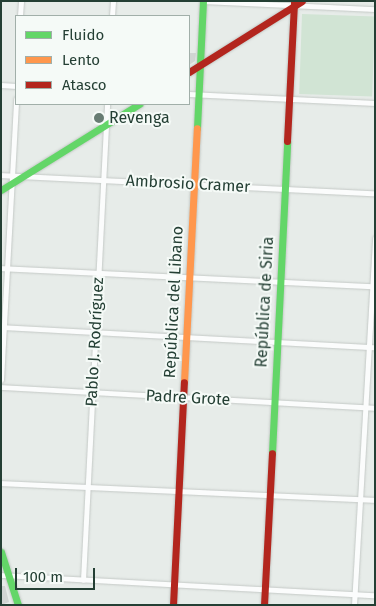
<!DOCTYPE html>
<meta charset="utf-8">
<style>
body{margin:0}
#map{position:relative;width:376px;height:606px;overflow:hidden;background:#e7ece9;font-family:"Fira Sans",sans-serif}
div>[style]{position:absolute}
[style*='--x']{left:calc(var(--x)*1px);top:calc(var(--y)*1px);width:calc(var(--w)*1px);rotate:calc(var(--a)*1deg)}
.green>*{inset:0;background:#d1e4d4;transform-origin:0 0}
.building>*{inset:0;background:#d1d5d3}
.roads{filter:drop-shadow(0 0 1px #c4c9c6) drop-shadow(0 0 1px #c4c9c6)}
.street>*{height:4.5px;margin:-2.25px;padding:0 2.25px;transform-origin:2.25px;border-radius:2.25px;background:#fbfcfc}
.fast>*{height:7px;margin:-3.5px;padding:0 3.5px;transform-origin:3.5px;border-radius:3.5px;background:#63d668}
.slow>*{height:7px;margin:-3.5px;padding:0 3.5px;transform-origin:3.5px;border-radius:3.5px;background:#ff974d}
.jam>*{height:7px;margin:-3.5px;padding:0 3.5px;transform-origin:3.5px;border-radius:3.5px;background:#b3261e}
.dots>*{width:14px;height:14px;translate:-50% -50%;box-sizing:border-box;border:2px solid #f5faf7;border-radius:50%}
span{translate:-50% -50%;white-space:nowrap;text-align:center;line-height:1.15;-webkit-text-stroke:4px #f5faf7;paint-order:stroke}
.poi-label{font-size:16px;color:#243f34}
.left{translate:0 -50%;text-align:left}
.street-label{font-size:16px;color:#243f34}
.frame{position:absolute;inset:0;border:2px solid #243f34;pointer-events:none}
.legend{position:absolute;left:15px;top:15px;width:175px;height:90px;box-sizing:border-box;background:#f5faf7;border:1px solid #a1afa9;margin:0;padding:6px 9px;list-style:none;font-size:15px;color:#243f34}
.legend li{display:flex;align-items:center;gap:10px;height:25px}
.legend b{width:25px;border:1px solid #a1afa9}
.scale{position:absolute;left:15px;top:568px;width:80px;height:22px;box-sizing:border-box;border:2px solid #243f34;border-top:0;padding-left:6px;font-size:15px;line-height:18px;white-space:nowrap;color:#243f34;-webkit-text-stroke:4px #f5faf7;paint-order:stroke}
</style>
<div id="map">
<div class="green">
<div style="left:302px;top:14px;width:73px;height:80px;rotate:2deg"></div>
</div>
<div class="building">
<div style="clip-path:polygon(190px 53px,196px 53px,195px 61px,189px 65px)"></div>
<div style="clip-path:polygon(1px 586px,5px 586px,9px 602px,1px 605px)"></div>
</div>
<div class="roads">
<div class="street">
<div style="--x:203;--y:1;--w:172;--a:2.7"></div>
<div style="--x:20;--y:16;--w:15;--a:-86"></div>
<div style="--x:112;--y:16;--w:15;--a:-86"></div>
<div style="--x:1;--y:85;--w:15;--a:4"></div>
<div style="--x:189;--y:94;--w:186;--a:2.8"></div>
<div style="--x:1;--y:175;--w:374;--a:2.8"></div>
<div style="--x:1;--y:268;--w:374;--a:2.8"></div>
<div style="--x:1;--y:327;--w:375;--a:3.1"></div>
<div style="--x:1;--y:380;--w:281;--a:-86.9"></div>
<div style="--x:1;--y:387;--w:375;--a:3.2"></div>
<div style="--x:1;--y:483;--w:374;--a:2.6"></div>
<div style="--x:1;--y:575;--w:375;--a:3.1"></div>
<div style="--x:83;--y:580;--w:477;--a:-87.1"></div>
<div style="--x:354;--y:605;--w:367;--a:-86.7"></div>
</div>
<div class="fast">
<div style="--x:197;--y:128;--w:127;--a:-87.3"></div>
<div style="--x:1;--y:190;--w:163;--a:-31.9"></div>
<div style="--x:272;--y:453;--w:312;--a:-87.2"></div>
<div style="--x:1;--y:552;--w:56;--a:72.2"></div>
</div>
<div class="slow">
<div style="--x:184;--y:382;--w:254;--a:-87.1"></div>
</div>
<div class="jam">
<div style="--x:189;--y:72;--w:133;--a:-32.1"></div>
<div style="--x:287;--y:141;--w:140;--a:-87.1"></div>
<div style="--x:173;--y:605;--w:223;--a:-87.2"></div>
<div style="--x:264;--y:605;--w:152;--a:-87"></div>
</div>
</div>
<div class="dots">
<div style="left:99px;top:118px;background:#687c73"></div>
</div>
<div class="poi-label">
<span class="left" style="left:109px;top:118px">Revenga</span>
</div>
<div class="street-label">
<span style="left:188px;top:184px;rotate:3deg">Ambrosio Cramer</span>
<span style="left:174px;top:302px;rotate:-87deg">República del Libano</span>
<span style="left:265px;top:302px;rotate:-87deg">República de Siria</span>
<span style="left:95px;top:342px;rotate:-87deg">Pablo J. Rodríguez</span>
<span style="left:188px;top:398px;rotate:3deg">Padre Grote</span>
</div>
<div class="frame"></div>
<ul class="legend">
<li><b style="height:6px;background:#63d668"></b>Fluido</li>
<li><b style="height:6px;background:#ff974d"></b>Lento</li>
<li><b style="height:6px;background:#b3261e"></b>Atasco</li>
</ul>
<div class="scale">100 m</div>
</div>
